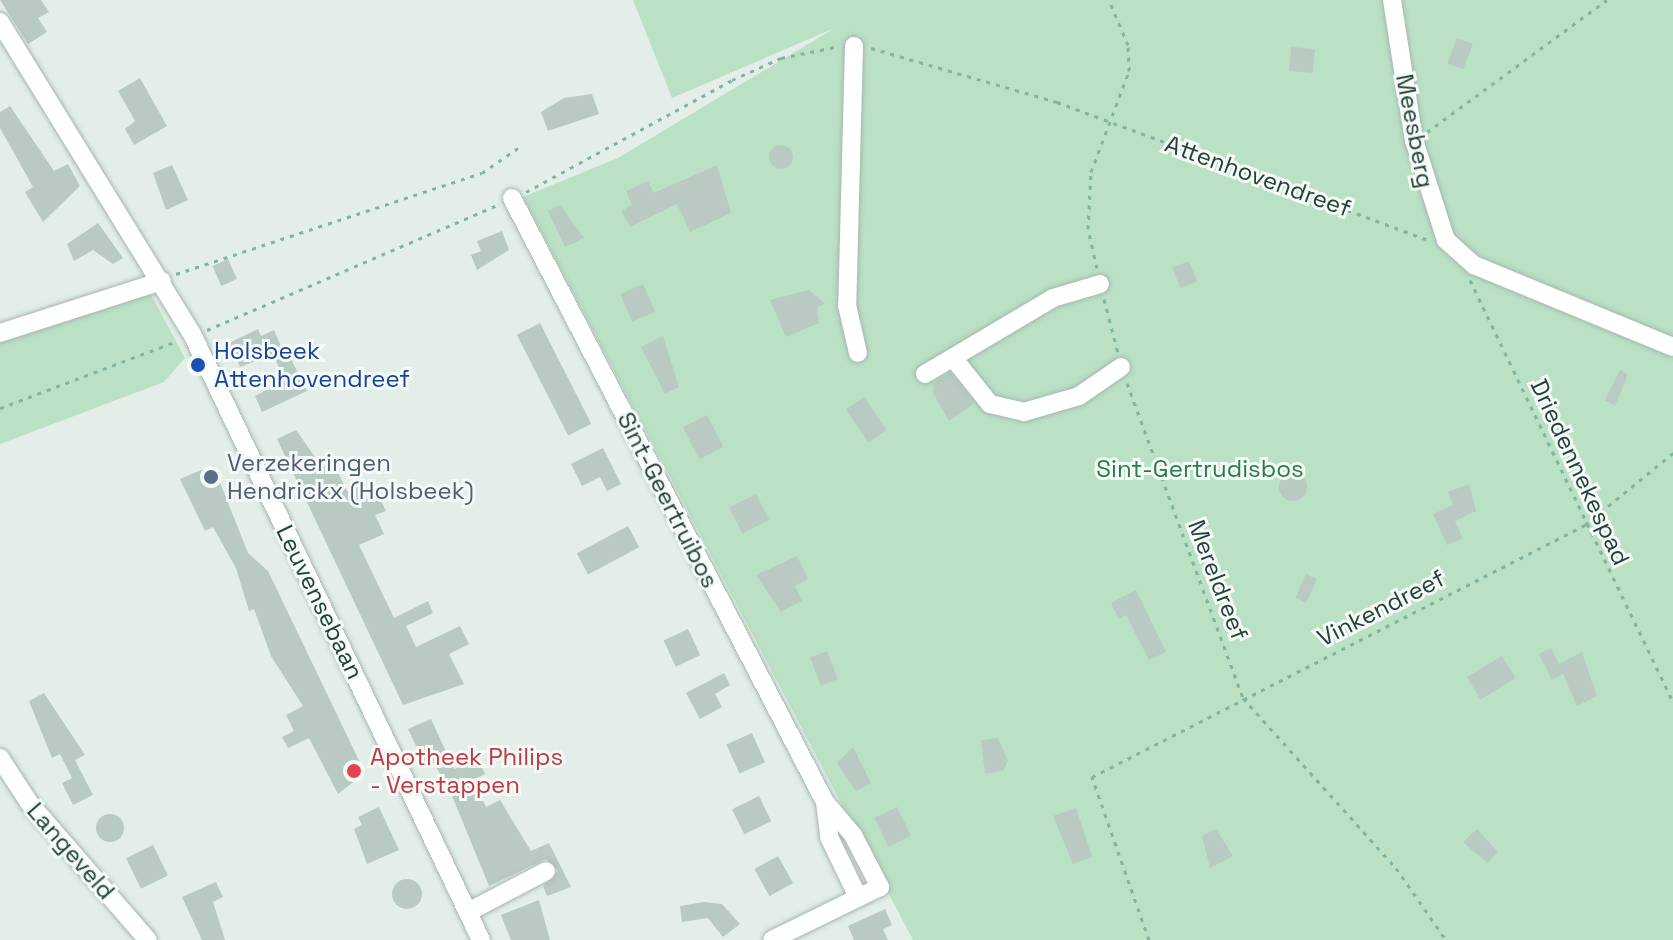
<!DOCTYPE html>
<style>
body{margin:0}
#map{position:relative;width:1673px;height:940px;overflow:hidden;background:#e3eee9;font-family:"Space Grotesk",sans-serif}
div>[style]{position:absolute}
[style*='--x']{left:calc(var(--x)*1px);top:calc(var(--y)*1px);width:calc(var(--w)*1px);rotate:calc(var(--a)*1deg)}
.green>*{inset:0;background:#bae1c4}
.building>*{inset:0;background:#b8cac2;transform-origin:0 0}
.round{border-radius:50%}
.path>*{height:3px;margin-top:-1.5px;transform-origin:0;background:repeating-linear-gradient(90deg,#81b5a3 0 4px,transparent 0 10px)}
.roads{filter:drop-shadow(0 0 2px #a5b7b0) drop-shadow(0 0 2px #a5b7b0)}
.minor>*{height:18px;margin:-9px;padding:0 9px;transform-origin:9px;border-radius:9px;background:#fff}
.dots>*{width:22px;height:22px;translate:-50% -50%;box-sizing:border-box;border:4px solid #f5faf7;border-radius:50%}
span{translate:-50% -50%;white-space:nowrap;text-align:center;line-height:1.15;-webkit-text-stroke:6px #f5faf7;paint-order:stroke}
.street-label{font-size:24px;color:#214238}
.transit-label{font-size:24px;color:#164399}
.left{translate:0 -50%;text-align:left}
.service-label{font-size:24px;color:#4e5e75}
.park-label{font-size:24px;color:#277d45}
.health-label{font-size:24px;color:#be3a42}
</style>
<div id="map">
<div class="green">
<div style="clip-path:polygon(633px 0,1673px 0,1673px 940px,913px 940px,523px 197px,618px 158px,835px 28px,672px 98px)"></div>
<div style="clip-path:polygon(148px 289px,185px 358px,164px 382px,0 444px,0 336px)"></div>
</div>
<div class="building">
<div style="clip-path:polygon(0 0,41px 0,49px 12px,38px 18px,47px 32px,28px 44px)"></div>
<div style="left:1457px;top:38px;width:17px;height:27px;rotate:21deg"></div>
<div style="left:1291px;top:47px;width:24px;height:24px;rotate:5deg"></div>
<div style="clip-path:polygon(140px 78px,167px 126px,134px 145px,125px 129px,135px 121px,118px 91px)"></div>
<div style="clip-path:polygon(592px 94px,599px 114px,548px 131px,541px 112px,564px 98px)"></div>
<div style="clip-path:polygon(10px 106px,54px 171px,68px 164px,80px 186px,43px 222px,25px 192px,33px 187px,0 128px,0 112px)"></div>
<div class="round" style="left:769px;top:145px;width:24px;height:24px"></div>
<div style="clip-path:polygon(172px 165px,188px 200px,166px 210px,153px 173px)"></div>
<div style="clip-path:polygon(717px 165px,731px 213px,690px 232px,677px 204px,630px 227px,621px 211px,632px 205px,626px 191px,648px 181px,654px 193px)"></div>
<div style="clip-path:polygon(560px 205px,584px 238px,565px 247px,548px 211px)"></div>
<div style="clip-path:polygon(98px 223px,123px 258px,113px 264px,93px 250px,74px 261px,67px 244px)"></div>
<div style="clip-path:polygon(502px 231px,509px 250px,477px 270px,471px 255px,481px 251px,477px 241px)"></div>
<div style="left:228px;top:259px;width:22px;height:17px;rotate:66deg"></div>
<div style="left:1189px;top:261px;width:22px;height:18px;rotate:68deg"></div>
<div style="left:643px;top:284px;width:30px;height:25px;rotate:66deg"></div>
<div style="clip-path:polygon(809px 290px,825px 304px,817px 307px,819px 323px,786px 337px,770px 300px)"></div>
<div style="left:540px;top:323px;width:113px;height:26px;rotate:63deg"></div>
<div style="clip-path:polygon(258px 329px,261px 336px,274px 330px,283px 351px,240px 367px,229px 343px)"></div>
<div style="clip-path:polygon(663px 336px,679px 387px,665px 394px,641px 347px)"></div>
<div style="clip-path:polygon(288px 353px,307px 391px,262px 412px,255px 396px,285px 380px,275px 359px)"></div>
<div style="clip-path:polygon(1620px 370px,1628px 374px,1615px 406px,1605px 400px)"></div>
<div style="clip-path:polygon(950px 373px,974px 403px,949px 421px,933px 393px,934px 383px)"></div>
<div style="left:864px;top:397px;width:40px;height:22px;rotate:56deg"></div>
<div style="left:707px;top:415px;width:36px;height:27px;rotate:63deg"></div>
<div style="clip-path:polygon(296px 430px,322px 467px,333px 462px,347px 491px,359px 486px,365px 500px,378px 494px,386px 511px,375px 515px,384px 534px,359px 545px,394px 618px,428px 601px,433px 613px,406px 626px,416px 647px,460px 626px,469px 644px,449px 654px,464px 684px,403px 705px,277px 439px)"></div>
<div style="clip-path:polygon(603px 448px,621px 484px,607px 491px,600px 477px,582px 486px,571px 464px)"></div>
<div style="clip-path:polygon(213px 465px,248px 553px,268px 571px,365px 773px,338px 794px,309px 738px,288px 748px,282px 737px,294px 731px,286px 715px,303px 706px,271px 656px,254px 609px,249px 611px,236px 568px,213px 527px,205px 531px,180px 479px)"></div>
<div class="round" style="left:1279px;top:473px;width:28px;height:28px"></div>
<div style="clip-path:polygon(1469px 484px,1476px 511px,1455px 521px,1463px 538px,1447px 545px,1433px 514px,1453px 505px,1448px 492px)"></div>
<div style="left:756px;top:494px;width:29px;height:30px;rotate:63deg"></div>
<div style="left:628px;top:526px;width:24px;height:58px;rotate:62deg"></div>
<div style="clip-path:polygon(797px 556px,808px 579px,795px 586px,802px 601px,781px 612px,756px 575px)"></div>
<div style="left:1306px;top:574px;width:12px;height:26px;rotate:24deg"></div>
<div style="clip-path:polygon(1136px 590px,1166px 652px,1149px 660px,1126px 615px,1119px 619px,1111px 603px)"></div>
<div style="left:688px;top:629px;width:29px;height:27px;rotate:65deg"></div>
<div style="clip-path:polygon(1551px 648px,1559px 664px,1582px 652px,1597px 696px,1577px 706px,1563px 674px,1552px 680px,1539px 654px)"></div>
<div style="left:827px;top:651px;width:30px;height:18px;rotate:69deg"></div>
<div style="left:1502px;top:656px;width:26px;height:41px;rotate:59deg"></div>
<div style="clip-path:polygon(724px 673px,730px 685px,715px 694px,722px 707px,700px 719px,686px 693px)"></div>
<div style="clip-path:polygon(44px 693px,85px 755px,75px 760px,93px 795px,73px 805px,62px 783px,72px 778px,60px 754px,52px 758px,29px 701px)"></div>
<div style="clip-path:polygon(431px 719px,454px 769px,479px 760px,485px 774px,473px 780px,486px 807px,500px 800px,531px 851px,549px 843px,571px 887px,547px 896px,543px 886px,558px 871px,546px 859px,489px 886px,450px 791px,434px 763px,426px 767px,408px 729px)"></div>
<div style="left:752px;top:733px;width:32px;height:28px;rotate:66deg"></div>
<div style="clip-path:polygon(998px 738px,1008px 761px,1003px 771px,985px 774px,981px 740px)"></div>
<div style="clip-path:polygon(853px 747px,871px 783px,856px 791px,837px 763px)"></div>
<div style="left:759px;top:796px;width:28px;height:30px;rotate:64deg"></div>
<div style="clip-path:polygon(379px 807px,399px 850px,367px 864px,354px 829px,362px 825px,358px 817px)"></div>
<div style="left:897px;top:807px;width:32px;height:25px;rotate:64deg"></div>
<div style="clip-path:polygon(1076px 808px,1092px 857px,1073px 864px,1053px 816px)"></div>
<div class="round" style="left:96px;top:814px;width:28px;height:28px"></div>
<div style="clip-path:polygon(1216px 829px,1233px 856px,1210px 868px,1202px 836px)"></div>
<div style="clip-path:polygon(1477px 829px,1498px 852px,1487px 863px,1463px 842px)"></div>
<div style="left:153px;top:845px;width:34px;height:30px;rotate:64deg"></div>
<div style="left:778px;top:856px;width:31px;height:27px;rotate:61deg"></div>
<div class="round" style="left:392px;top:879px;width:30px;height:30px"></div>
<div style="clip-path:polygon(216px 882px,223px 897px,213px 902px,225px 940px,202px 940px,182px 897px)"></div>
<div style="clip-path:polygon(539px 900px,550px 940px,511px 940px,501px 915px)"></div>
<div style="clip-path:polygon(704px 902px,722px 904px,740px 924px,723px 937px,708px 918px,682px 922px,680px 906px)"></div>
<div style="clip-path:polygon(885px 909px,892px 925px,883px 929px,888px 940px,854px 940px,848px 926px)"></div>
</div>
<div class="path">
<div style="--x:871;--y:48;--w:194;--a:16.2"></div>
<div style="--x:1057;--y:102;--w:398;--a:20.4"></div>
<div style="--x:1427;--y:132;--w:223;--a:-36.3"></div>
<div style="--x:526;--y:192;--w:234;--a:-28.5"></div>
<div style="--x:732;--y:80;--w:54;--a:-24.2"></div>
<div style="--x:781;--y:58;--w:60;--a:-11.5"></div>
<div style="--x:1097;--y:268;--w:40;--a:-103"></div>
<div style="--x:1088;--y:229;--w:57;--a:-87"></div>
<div style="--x:1091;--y:172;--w:108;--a:-69.4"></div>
<div style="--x:1129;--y:71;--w:26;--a:-92"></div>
<div style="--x:1128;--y:45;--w:49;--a:-112.9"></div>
<div style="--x:176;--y:274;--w:322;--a:-18.3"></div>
<div style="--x:482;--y:173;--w:44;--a:-34.8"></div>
<div style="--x:1470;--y:280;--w:468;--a:64.3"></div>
<div style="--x:1104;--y:299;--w:56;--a:75.5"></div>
<div style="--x:207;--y:330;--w:316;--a:-23.3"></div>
<div style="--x:1127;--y:383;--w:336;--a:69.8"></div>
<div style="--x:1243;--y:698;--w:229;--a:48"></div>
<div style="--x:1396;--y:868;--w:88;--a:55.2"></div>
<div style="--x:0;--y:408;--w:189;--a:-20.7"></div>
<div style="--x:1149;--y:940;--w:173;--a:-109.3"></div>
<div style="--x:1092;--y:777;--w:554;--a:-27.07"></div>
<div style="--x:1585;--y:525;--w:114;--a:-39.3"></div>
</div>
<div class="roads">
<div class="minor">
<div style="--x:1392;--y:0;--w:142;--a:81.1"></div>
<div style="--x:1414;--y:140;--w:105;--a:72.3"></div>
<div style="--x:1446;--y:240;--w:38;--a:42"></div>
<div style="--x:1474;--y:265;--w:215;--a:22.4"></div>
<div style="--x:0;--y:22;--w:369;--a:58.4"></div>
<div style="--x:193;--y:336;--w:669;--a:64.51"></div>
<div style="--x:854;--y:46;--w:259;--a:91.5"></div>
<div style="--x:847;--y:305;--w:49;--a:77.1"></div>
<div style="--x:512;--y:198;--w:680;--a:62.61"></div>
<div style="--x:825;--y:802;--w:43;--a:49.7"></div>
<div style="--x:853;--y:835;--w:59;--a:62.6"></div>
<div style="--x:880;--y:887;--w:120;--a:153.9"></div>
<div style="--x:0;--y:333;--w:170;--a:-17.8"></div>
<div style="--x:954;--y:359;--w:58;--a:51.3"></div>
<div style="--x:990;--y:404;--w:35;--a:13"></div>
<div style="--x:1024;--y:412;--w:57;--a:-16.2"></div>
<div style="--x:1079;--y:396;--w:51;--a:-34.6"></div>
<div style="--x:925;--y:374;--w:149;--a:-30.7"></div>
<div style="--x:1053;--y:298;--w:49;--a:-16.6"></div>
<div style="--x:0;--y:758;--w:55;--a:56.9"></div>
<div style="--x:30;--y:804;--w:180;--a:49.1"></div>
<div style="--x:825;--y:802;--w:35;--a:83"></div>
<div style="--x:829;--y:837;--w:67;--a:64.2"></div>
<div style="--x:468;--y:912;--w:88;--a:-27.7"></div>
</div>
</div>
<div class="dots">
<div style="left:198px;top:365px;background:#1a4fb4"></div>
<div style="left:211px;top:477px;background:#5c6f8a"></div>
<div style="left:354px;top:771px;background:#e0444e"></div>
</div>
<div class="street-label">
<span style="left:1415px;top:131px;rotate:79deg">Meesberg</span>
<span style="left:1258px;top:176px;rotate:20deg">Attenhovendreef</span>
<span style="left:1580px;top:472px;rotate:65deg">Driedennekespad</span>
<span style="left:668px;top:500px;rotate:63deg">Sint-Geertruibos</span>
<span style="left:1218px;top:580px;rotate:69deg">Mereldreef</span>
<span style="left:320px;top:602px;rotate:64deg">Leuvensebaan</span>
<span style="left:1381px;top:608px;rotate:-27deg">Vinkendreef</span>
<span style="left:71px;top:851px;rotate:49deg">Langeveld</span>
</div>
<div class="transit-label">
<span class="left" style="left:214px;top:365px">Holsbeek<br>Attenhovendreef</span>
</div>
<div class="service-label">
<span class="left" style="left:227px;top:477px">Verzekeringen<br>Hendrickx (Holsbeek)</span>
</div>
<div class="park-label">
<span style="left:1200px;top:469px">Sint-Gertrudisbos</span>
</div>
<div class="health-label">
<span class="left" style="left:370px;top:771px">Apotheek Philips<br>- Verstappen</span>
</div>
</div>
